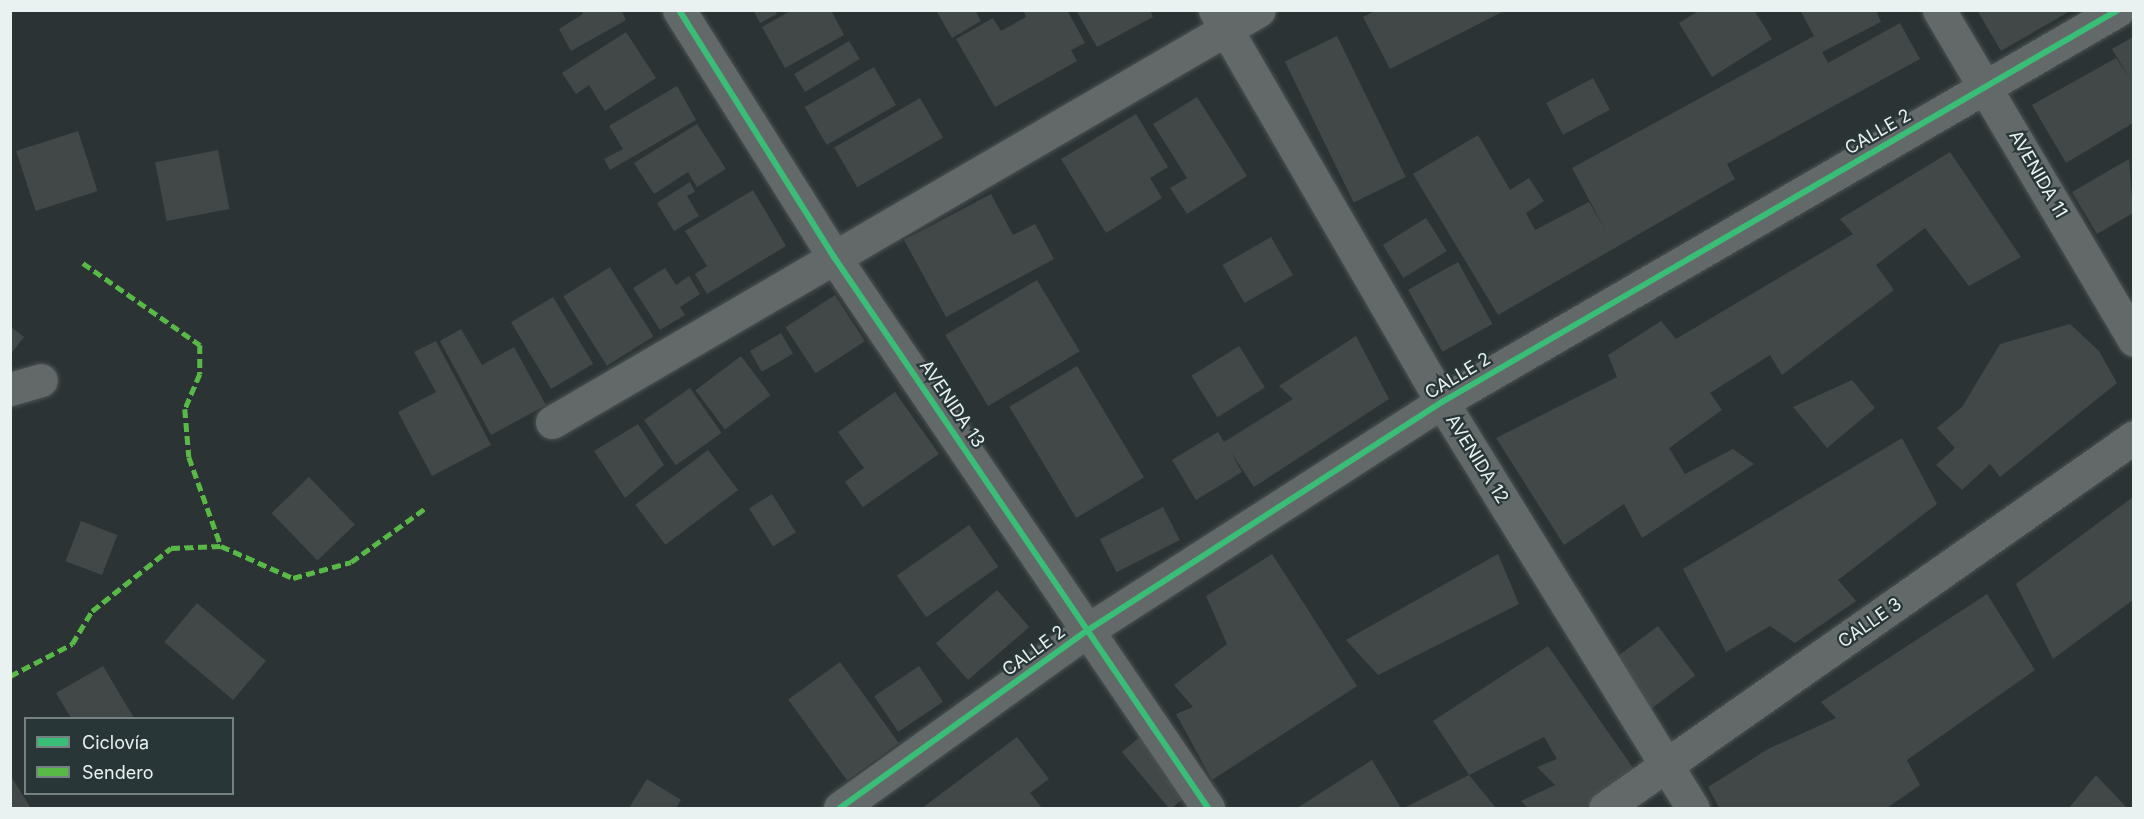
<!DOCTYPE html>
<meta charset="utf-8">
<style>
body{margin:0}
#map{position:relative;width:2144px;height:819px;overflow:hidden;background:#2c3334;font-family:Inter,sans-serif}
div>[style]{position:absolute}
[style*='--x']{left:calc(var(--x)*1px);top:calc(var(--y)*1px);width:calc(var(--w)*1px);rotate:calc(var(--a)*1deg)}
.building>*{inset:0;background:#424847;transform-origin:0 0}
.roads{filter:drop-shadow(0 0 2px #4b5253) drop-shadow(0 0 2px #4b5253)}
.minor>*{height:33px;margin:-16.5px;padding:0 16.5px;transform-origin:16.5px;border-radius:16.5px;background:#636969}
.quiet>*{height:4.5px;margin-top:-2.25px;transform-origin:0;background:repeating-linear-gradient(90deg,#58b947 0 9px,transparent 0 13.5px)}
.cycleway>*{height:6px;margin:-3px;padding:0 3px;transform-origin:3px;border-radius:3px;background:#3abd76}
span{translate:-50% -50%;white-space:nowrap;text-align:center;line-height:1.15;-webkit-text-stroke:4.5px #293637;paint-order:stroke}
.street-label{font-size:18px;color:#e9f1f1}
.frame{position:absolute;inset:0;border:12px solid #e9f1f1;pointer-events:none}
.legend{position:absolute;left:24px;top:717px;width:210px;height:78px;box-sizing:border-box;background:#293637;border:2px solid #768181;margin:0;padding:8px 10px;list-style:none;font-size:18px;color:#e9f1f1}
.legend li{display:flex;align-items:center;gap:12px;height:30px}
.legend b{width:30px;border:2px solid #768181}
</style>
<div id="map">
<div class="building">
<div style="clip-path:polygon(581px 10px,621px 10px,626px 20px,571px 51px,559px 29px,583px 14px)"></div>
<div style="clip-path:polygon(753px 10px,775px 10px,777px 14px,760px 23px)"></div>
<div style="clip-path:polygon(792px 10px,831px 10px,844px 35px,785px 68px,762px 27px)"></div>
<div style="clip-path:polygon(975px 10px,981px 21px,952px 38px,937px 12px)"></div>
<div style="clip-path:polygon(1023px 10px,1067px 10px,1085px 43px,1071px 50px,1077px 61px,995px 107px,956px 39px,993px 18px,1001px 31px,1026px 17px)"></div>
<div style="clip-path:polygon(1076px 10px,1150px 10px,1153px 17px,1097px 47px)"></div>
<div style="clip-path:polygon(1377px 10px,1506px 10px,1390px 69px,1363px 17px)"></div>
<div style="clip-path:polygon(1700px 10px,1754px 10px,1772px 39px,1712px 77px,1679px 23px)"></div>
<div style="clip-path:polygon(1800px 10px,1876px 10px,1881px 22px,1822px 52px,1828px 63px,1900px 23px,1920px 59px,1727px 164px,1735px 179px,1498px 315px,1413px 174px,1478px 135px,1510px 190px,1529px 178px,1544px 201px,1526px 213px,1535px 230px,1589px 202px,1606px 231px,1572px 168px,1814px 36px)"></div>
<div style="clip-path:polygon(1977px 10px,2072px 10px,2001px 51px)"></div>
<div style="clip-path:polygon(626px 32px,656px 78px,605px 111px,589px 85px,576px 94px,562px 73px)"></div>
<div style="left:1337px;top:36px;width:157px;height:58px;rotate:64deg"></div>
<div style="clip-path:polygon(2133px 37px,2133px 123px,2066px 163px,2032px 105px,2116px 58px,2129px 77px,2112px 49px)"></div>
<div style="left:849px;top:41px;width:21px;height:64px;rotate:59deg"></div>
<div style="left:874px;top:67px;width:44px;height:80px;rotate:60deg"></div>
<div style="left:1593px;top:78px;width:36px;height:53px;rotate:62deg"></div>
<div style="clip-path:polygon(677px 86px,696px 120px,610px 170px,604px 159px,623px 149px,609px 126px)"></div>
<div style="clip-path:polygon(1197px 97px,1247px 176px,1187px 214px,1170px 188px,1187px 178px,1153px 124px)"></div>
<div style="left:920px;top:98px;width:46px;height:99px;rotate:60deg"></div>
<div style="clip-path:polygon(1136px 114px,1168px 167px,1150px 178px,1162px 198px,1106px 233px,1061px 159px)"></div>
<div style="clip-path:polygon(697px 124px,726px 169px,697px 187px,688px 172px,654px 194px,634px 163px)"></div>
<div style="left:78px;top:131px;width:63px;height:65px;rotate:72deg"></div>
<div style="left:218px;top:150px;width:60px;height:64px;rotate:79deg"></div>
<div style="clip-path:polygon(1950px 152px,2021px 257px,1969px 286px,1925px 228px,1876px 265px,1894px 290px,1782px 375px,1770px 355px,1710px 393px,1722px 410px,1669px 448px,1685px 474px,1733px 449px,1754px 464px,1642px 538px,1624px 504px,1564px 545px,1496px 438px,1617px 377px,1608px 355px,1661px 321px,1676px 339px,1853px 234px,1840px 219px)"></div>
<div style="clip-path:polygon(2129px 159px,2133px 213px,2097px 234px,2072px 192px)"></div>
<div style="clip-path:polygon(690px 182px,695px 192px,687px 196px,699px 216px,674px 231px,657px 203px)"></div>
<div style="clip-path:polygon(753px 190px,786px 246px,707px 294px,695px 274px,707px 266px,685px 231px)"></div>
<div style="clip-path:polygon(991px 194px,1013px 235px,1035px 224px,1054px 259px,946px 317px,904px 240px)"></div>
<div style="left:1426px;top:218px;width:39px;height:51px;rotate:58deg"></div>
<div style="left:1271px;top:237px;width:44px;height:56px;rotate:60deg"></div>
<div style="left:1458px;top:262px;width:71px;height:57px;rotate:61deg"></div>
<div style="left:610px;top:267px;width:82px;height:55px;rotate:58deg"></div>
<div style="clip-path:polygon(665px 268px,676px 285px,689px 276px,700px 294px,680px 307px,685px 315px,660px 330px,633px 288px)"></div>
<div style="left:1037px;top:280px;width:83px;height:107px;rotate:59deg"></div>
<div style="left:835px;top:295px;width:55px;height:59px;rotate:57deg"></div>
<div style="left:553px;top:297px;width:78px;height:49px;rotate:59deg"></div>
<div style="clip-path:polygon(2070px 324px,2099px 351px,2117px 383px,2000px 477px,1990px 464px,1962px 490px,1936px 465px,1955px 448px,1937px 428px,1962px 407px,2000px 344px)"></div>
<div style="clip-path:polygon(10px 326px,24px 337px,10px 355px)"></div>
<div style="clip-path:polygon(461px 329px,482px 365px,514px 347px,546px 405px,491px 435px,440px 341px)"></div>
<div style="left:781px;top:333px;width:24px;height:36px;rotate:60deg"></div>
<div style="clip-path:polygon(1356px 336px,1389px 399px,1254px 487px,1230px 451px,1242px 472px,1196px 500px,1172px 460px,1218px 432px,1224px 442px,1293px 399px,1279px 386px)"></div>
<div style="clip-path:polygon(436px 341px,491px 445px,432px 476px,398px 412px,436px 392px,414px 352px)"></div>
<div style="left:1239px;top:346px;width:49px;height:56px;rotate:58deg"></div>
<div style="left:741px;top:356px;width:49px;height:57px;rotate:53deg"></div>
<div style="left:1077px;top:366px;width:130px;height:79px;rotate:59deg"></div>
<div style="clip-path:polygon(1852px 380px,1875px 408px,1827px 448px,1793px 407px)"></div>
<div style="left:690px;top:388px;width:55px;height:56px;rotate:55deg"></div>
<div style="clip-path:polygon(895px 392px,939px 454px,863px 507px,845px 482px,864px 468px,838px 432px)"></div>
<div style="clip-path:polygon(638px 424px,664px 465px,625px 498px,594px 451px)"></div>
<div style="clip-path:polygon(1902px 438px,1937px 504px,1838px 580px,1856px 601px,1795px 643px,1770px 626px,1726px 652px,1683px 569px)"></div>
<div style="left:708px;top:450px;width:50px;height:91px;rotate:53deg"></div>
<div style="left:309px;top:477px;width:66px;height:52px;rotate:46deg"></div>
<div style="left:772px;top:494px;width:45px;height:27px;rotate:58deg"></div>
<div style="clip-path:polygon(2133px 497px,2133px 600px,2053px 659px,2016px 584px)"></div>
<div style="left:1163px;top:507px;width:37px;height:71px;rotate:63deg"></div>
<div style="left:81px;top:521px;width:39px;height:43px;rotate:21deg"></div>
<div style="left:969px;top:525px;width:51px;height:88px;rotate:55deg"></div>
<div style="clip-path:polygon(1272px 554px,1357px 686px,1212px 780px,1176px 714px,1193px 707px,1174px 685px,1227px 644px,1206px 596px)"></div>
<div style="clip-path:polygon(1498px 554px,1519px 604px,1378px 675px,1346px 640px)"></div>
<div style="left:997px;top:590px;width:49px;height:81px;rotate:49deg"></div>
<div style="clip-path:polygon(1987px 594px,2035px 670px,1907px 760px,1920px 785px,1887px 808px,1719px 808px,1708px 787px,1768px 749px,1836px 718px,1821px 702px)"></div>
<div style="left:197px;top:603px;width:90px;height:51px;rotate:40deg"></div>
<div style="left:1658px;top:626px;width:62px;height:62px;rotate:53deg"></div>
<div style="clip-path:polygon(1548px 646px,1638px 775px,1584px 808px,1528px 808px,1521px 801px,1555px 785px,1537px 767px,1557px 759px,1544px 737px,1469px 775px,1433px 721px)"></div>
<div style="left:840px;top:662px;width:100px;height:64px;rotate:54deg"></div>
<div style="clip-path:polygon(103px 666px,134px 718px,71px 718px,56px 693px)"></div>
<div style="left:919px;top:666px;width:43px;height:54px;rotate:56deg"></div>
<div style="left:1141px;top:736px;width:75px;height:25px;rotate:50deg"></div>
<div style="clip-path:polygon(1017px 737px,1049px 779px,1030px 793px,1042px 808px,922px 808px)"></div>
<div style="clip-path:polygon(1372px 760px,1401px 808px,1297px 808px)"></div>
<div style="clip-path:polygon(10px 775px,31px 808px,10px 808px)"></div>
<div style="clip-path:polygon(1469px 775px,1496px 808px,1404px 808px)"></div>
<div style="clip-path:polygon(2096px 775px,2127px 808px,2069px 808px)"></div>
<div style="clip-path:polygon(647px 779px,681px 800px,676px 808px,629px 808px)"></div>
</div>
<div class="roads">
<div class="minor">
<div style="--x:679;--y:10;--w:292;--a:57.9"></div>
<div style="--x:834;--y:257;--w:666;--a:55.83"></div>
<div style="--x:1215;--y:10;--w:453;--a:59.9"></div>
<div style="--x:1442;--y:402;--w:477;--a:58.3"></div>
<div style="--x:1939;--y:10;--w:383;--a:59.4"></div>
<div style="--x:10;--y:389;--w:32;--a:-16"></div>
<div style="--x:552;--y:422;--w:818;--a:-30.23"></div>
<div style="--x:840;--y:808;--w:305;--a:-35.7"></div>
<div style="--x:1088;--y:630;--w:421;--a:-32.8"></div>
<div style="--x:1442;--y:402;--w:781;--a:-30.11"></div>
<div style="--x:1605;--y:808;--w:646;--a:-35.04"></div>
</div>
</div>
<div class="quiet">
<div style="--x:83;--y:263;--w:143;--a:35"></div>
<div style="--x:200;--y:345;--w:29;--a:90"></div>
<div style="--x:200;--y:374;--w:38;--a:113"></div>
<div style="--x:185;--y:409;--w:48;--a:85.2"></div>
<div style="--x:189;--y:457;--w:95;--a:70.2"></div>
<div style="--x:221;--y:546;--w:79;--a:24"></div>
<div style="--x:293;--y:578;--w:60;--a:-15.4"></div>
<div style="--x:351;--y:562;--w:94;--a:-35.9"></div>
<div style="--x:10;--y:676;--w:70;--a:-27.3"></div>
<div style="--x:72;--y:644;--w:39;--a:-59"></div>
<div style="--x:92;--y:611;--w:101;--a:-38.6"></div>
<div style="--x:171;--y:548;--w:50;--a:-2.3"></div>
</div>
<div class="cycleway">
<div style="--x:679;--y:10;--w:292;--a:57.9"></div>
<div style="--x:834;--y:257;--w:666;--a:55.83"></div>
<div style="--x:840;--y:808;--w:305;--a:-35.7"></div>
<div style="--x:1088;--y:630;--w:421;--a:-32.8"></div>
<div style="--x:1442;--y:402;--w:781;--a:-30.11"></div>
</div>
<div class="street-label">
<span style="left:1878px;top:132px;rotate:-30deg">CALLE 2</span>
<span style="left:2038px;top:174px;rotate:60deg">AVENIDA 11</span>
<span style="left:1458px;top:376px;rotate:-31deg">CALLE 2</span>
<span style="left:952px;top:404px;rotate:56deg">AVENIDA 13</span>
<span style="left:1477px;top:459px;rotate:58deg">AVENIDA 12</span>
<span style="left:1870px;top:623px;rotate:-35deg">CALLE 3</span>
<span style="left:1034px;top:651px;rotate:-36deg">CALLE 2</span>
</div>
<div class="frame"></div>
<ul class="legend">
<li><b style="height:8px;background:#3abd76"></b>Ciclovía</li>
<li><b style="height:8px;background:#58b947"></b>Sendero</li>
</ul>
</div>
